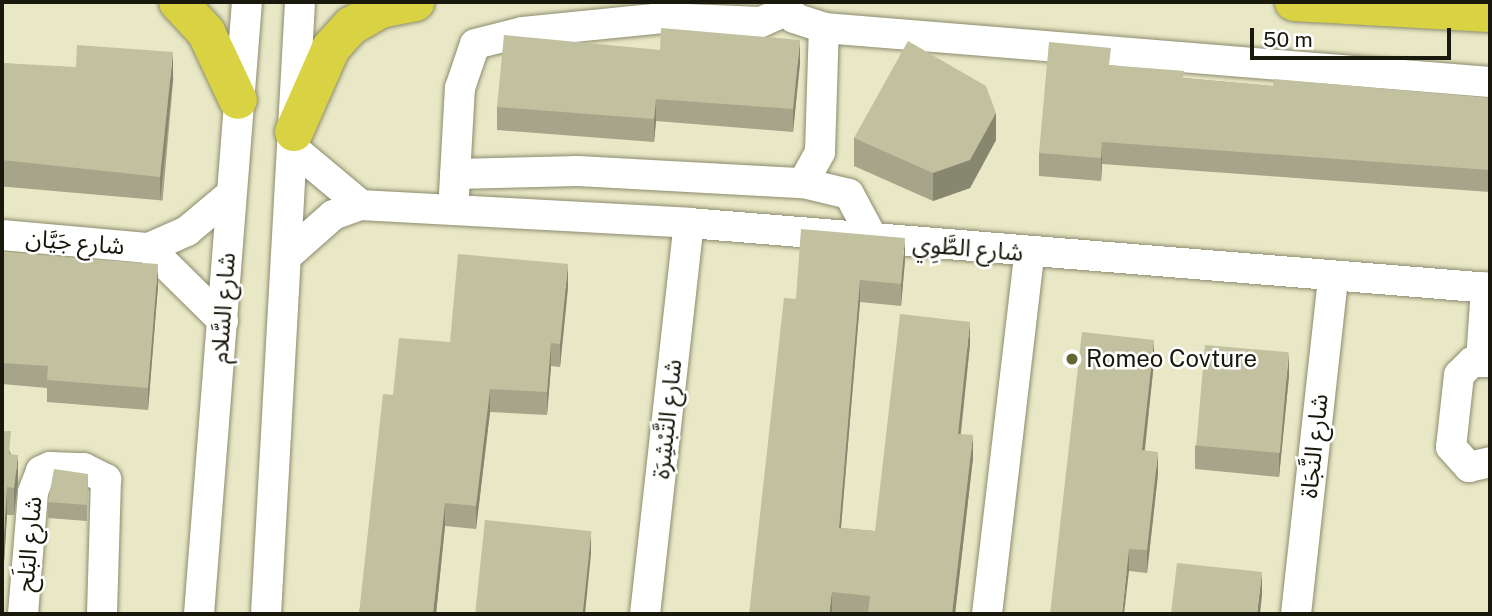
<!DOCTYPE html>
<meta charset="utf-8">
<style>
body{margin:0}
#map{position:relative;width:1492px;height:616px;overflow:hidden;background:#e8e8c6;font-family:"Public Sans","Noto Sans Arabic",sans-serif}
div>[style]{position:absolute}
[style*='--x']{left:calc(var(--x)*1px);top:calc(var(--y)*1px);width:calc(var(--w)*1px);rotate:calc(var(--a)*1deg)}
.roads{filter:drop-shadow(0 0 2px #8c8b6d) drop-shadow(0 0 2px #8c8b6d)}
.minor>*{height:30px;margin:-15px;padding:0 15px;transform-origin:15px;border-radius:15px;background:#fff}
.highway>*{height:38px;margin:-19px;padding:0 19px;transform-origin:19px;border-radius:19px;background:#d9d242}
.wall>*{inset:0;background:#a6a589;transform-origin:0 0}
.shaded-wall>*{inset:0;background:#87866f}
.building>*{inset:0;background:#c1c09f;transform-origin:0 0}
.dots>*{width:19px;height:19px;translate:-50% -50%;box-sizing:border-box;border:4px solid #fff;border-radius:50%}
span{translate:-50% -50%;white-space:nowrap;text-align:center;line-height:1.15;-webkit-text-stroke:5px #fff;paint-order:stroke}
.street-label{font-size:24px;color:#18180c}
.poi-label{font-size:24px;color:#18180c}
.left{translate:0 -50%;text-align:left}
.frame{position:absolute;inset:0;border:4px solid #18180c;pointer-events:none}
.scale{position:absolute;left:1250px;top:28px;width:201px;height:32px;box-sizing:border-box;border:4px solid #18180c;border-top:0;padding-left:9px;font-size:21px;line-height:24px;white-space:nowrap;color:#18180c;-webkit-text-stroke:5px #fff;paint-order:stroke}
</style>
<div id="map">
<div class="roads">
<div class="minor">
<div style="--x:785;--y:2;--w:18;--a:61"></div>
<div style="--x:794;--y:18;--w:32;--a:18"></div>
<div style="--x:824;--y:28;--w:668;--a:4.64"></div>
<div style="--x:294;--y:149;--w:87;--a:39.9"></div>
<div style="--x:455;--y:174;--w:123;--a:-1.4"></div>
<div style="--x:578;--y:171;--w:225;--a:3.1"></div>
<div style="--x:803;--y:183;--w:35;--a:-61"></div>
<div style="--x:820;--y:152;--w:124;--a:-88.2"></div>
<div style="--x:803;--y:183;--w:47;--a:13.4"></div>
<div style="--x:849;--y:194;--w:51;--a:61.9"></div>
<div style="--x:454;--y:194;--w:106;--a:-86.8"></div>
<div style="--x:460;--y:88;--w:46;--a:-71.2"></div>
<div style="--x:475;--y:44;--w:49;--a:-14"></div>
<div style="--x:523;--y:32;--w:141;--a:-5.7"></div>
<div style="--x:663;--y:18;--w:98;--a:2.3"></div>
<div style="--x:761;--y:22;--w:30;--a:-24"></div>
<div style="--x:2;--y:235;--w:148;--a:5.1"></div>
<div style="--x:149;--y:248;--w:42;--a:-24.1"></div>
<div style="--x:187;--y:231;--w:56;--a:-39.9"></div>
<div style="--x:149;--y:248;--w:104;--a:44.6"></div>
<div style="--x:288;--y:255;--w:60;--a:-41.6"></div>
<div style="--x:333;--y:215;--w:30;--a:-20"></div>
<div style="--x:361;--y:205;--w:328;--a:3.1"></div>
<div style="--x:689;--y:223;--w:804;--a:4.64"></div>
<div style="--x:1481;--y:361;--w:74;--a:-86.1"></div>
<div style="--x:1490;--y:362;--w:18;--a:180"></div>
<div style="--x:1472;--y:362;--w:18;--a:135"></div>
<div style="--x:1459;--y:375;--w:72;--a:96.3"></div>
<div style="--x:1451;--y:447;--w:27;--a:48"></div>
<div style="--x:1469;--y:467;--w:22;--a:-13"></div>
<div style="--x:23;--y:614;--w:122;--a:-85.3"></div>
<div style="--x:33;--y:492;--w:22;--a:-69"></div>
<div style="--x:41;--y:471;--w:10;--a:-24"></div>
<div style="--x:50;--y:467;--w:34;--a:2"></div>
<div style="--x:84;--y:468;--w:25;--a:27"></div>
<div style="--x:106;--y:479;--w:135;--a:91.7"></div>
<div style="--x:199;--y:614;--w:614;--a:-85.52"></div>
<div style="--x:266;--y:614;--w:613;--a:-86.82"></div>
<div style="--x:645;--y:614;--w:393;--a:-83.6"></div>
<div style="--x:987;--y:614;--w:362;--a:-83.3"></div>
<div style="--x:1296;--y:614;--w:339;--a:-83.7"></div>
</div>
<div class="highway">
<div style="--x:178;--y:2;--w:41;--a:47"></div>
<div style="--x:206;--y:32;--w:75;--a:64.8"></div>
<div style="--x:1294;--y:2;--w:196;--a:3.2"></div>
<div style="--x:294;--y:132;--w:92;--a:-66.2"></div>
<div style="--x:331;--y:48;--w:30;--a:-48"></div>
<div style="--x:351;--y:26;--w:34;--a:-30"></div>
<div style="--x:380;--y:9;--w:36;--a:-11"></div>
</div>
</div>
<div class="wall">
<div style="left:2px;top:63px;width:172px;height:123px;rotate:5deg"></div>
<div style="clip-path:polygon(800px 63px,793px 132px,656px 121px,654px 142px,497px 130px,497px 107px)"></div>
<div style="clip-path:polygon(1111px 65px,1184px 78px,1273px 86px,1490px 98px,1490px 192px,1102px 164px,1101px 181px,1039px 176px,1039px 153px)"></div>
<div style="clip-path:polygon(854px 138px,996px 140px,970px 188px,933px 201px,854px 166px)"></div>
<div style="clip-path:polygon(2px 253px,158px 286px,148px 410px,47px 402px,47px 388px,2px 384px)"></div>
<div style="clip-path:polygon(905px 260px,901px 306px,860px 302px,841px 528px,875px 531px,970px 344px,961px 434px,973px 458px,955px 614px,832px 614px,796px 299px)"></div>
<div style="clip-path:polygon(568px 287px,560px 367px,551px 366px,547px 415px,490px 412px,476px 529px,445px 526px,436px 614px,359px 614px,393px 395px,450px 342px)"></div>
<div style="clip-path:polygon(1154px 362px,1145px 450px,1158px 474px,1147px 573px,1129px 571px,1050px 614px)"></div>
<div style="clip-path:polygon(1289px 376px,1279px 477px,1195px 469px,1195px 446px)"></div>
<div style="clip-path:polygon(2px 431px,11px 454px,18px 482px,14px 515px,7px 515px,2px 595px)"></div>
<div style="clip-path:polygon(88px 474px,87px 521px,48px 518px,48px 502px)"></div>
</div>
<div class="shaded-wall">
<div style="clip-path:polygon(800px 40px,800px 63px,793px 132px,793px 109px)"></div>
<div style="clip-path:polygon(173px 52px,173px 78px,160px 202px,160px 177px)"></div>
<div style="clip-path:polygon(656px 99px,656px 121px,654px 142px,654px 119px)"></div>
<div style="clip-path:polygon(996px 113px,996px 140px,970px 188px,933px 201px,933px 173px)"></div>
<div style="clip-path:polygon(1102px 142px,1102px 164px,1101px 181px,1101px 158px)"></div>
<div style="clip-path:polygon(905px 238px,905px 260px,901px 306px,901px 284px)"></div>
<div style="clip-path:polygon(158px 264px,158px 286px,148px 410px,148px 388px)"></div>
<div style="clip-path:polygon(568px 264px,568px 287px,560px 367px,560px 344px)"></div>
<div style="clip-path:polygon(860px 280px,860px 302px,839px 550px,839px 528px)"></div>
<div style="clip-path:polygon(970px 322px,970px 344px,958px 456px,958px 434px)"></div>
<div style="clip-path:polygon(1154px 340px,1154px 362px,1142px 473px,1142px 450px)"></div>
<div style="clip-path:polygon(551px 343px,551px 366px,547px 415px,547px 392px)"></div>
<div style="clip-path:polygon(1289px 353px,1289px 376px,1279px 477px,1279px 454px)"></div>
<div style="clip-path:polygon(490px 389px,490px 412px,476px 529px,476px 506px)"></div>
<div style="clip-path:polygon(973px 435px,973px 458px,955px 614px,952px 614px)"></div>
<div style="clip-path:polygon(1158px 452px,1158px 474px,1147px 573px,1147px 550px)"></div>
<div style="clip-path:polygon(18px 455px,18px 482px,14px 515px,14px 488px)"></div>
<div style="clip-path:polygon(7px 487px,7px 515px,2px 595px,2px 568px)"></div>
<div style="clip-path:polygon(445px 503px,445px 526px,436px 614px,433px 614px)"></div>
<div style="clip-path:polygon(591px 531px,591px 554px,585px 614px,582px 614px)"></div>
<div style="clip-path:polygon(1129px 549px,1129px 571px,1124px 614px,1122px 614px)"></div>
<div style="clip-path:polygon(1262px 572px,1262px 595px,1260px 614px,1257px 614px)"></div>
<div style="clip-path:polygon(832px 592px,832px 614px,829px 614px)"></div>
</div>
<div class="building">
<div style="clip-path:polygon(661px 28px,800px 40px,793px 109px,656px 99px,654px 119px,497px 107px,504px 35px,660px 50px)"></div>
<div style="clip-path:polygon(908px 41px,986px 86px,996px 113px,970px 160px,933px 173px,854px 138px)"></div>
<div style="clip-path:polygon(1049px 42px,1111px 48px,1109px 65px,1184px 71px,1183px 78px,1273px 86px,1274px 79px,1490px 98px,1490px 170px,1102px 142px,1101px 158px,1039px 153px)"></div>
<div style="clip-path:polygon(77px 45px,173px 52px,160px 177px,2px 160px,2px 63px,76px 67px)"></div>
<div style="clip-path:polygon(801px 229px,905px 238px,901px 284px,860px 280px,839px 528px,875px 531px,900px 314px,970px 322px,958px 434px,973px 435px,952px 614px,868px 614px,870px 596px,832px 592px,829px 614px,749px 614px,784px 298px,796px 299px)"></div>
<div style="clip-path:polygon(2px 253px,158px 264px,148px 388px,47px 380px,48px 366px,2px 363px)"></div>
<div style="clip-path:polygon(458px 254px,568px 264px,560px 344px,551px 343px,547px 392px,490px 389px,476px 506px,445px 503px,433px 614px,359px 614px,383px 394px,393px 395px,399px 338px,450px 342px)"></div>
<div style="clip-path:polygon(1082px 332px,1154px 340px,1142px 450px,1158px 452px,1147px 550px,1129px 549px,1122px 614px,1050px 614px)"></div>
<div style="left:1205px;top:345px;width:84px;height:101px;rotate:5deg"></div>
<div style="clip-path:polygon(2px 431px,11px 431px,9px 454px,18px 455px,14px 488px,7px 487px,2px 568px)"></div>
<div style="clip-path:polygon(54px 469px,88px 474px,87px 505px,48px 502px)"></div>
<div style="left:485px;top:520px;width:107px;height:95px;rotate:6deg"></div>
<div style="clip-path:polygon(1177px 563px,1262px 572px,1257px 614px,1171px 614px)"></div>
</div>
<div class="dots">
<div style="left:1072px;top:359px;background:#676532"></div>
</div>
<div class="street-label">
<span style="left:75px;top:242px;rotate:5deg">شارع جَيَّان</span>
<span style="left:968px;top:248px;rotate:5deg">شارع الطَّوِي</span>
<span style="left:223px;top:308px;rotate:-86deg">شارع السَّلام</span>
<span style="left:667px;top:419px;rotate:-84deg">شارع التَّبْشِرَة</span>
<span style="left:1314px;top:446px;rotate:-84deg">شارع النَّجَاة</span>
<span style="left:29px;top:544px;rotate:-85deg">شارع البَلَح</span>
</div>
<div class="poi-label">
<span class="left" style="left:1086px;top:359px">Romeo Covture</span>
</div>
<div class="frame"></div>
<div class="scale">50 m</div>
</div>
